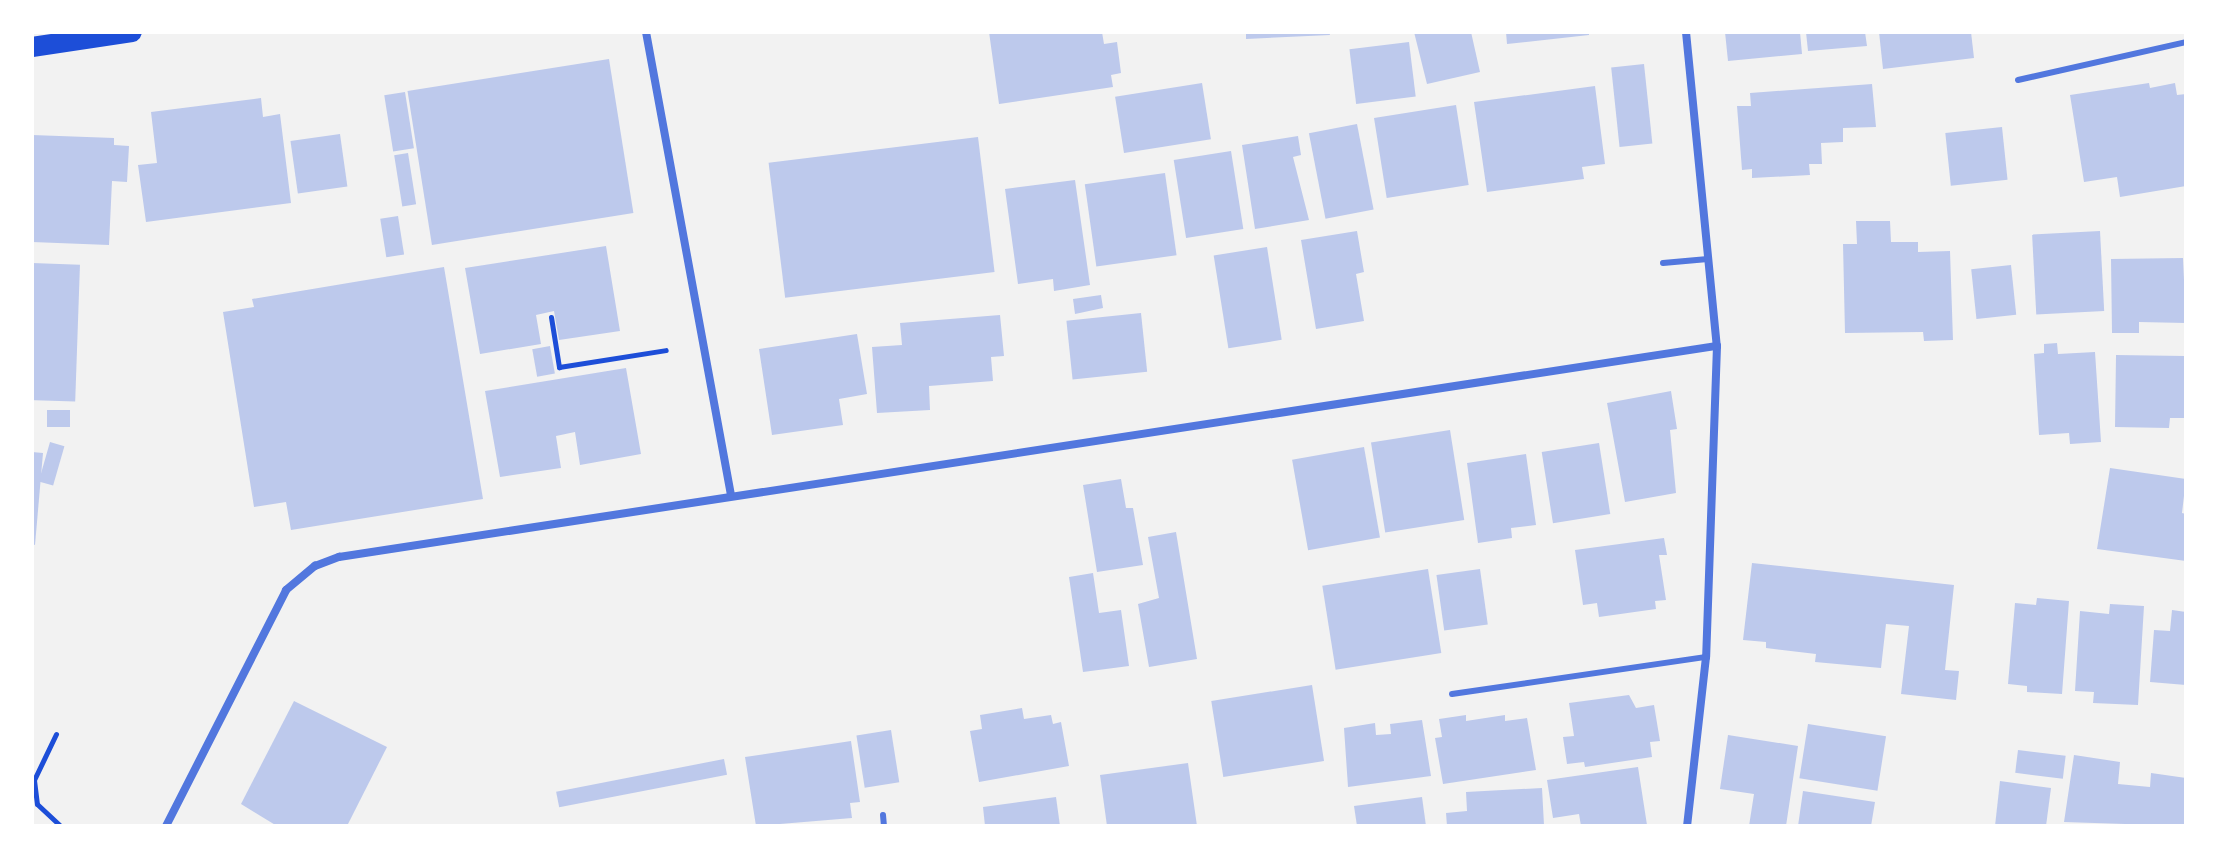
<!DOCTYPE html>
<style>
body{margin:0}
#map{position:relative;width:2218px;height:858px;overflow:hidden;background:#f2f2f2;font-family:Cabin,sans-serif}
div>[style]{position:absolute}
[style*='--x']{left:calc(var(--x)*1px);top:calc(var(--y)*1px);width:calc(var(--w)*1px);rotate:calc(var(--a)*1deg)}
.building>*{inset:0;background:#bdc9ec;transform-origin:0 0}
.path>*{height:5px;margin:-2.5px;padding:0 2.5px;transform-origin:2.5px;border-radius:2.5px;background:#1d4ed8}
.service>*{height:6px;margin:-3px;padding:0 3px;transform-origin:3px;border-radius:3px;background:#5277de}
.minor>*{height:8px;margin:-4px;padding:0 4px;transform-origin:4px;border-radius:4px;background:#5277de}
.primary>*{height:20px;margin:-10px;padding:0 10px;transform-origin:10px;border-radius:10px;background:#1d4ed8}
span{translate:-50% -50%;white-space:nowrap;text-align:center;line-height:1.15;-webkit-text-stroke:8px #fff;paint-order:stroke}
.frame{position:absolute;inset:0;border:34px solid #fff;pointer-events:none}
</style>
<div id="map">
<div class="building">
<div style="clip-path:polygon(989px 32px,1102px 32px,1104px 44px,1117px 42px,1121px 73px,1111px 75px,1113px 87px,999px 104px)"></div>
<div style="clip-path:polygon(1246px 32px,1329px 32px,1330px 35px,1246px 39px)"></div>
<div style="clip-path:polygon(1414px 32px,1471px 32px,1480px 72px,1427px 84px)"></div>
<div style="clip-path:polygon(1506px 32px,1589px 32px,1589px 35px,1507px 44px)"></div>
<div style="clip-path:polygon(1725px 32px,1800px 32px,1802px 54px,1728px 61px)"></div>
<div style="clip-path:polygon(1806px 32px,1865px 32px,1867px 46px,1808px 51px)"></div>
<div style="clip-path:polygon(1879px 32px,1971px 32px,1974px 58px,1883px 69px)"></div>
<div style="left:1409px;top:42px;width:55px;height:60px;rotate:83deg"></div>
<div style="left:609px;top:59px;width:156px;height:204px;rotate:81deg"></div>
<div style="left:1644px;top:64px;width:80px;height:33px;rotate:84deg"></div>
<div style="left:1202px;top:83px;width:57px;height:88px;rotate:81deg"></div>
<div style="clip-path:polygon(2149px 83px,2150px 88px,2175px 83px,2177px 95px,2186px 94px,2186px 186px,2120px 197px,2117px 177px,2084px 182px,2070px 95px)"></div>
<div style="clip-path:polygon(1872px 84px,1876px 127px,1843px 128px,1843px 142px,1821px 143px,1822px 164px,1809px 164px,1810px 175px,1752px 178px,1752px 169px,1742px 170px,1737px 106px,1751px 106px,1750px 93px)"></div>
<div style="clip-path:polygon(1595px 86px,1605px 164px,1582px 167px,1584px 179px,1487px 192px,1474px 102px)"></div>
<div style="left:405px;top:92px;width:57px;height:21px;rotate:81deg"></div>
<div style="clip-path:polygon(261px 98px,263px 117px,280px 114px,291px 203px,146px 222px,138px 165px,157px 163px,151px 112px)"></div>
<div style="left:1456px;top:105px;width:81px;height:83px;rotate:81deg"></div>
<div style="left:1357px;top:124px;width:87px;height:49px;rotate:79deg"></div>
<div style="left:2002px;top:127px;width:53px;height:57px;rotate:84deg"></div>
<div style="left:340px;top:134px;width:53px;height:50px;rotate:82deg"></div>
<div style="clip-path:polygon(32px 135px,114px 138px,114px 145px,129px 146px,127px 182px,112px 181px,109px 245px,32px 242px)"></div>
<div style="clip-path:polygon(1298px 136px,1301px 155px,1293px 157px,1309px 220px,1255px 229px,1242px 145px)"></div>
<div style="left:978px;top:137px;width:136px;height:211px;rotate:83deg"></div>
<div style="left:1231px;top:151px;width:79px;height:58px;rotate:81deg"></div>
<div style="left:408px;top:153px;width:52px;height:14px;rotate:81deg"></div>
<div style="left:1165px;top:173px;width:83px;height:81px;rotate:82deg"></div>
<div style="clip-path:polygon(1075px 180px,1090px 285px,1054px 291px,1053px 279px,1018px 284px,1005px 189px)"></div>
<div style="left:398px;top:216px;width:39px;height:18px;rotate:81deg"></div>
<div style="clip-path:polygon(1856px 221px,1890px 221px,1891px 242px,1918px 242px,1918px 252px,1950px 251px,1953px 340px,1924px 341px,1923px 332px,1845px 333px,1843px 244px,1857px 244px)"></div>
<div style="clip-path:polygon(1357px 231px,1364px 272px,1356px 274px,1364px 321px,1316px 329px,1301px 240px)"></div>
<div style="left:2100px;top:231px;width:80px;height:68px;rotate:87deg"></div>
<div style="clip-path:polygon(606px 246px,620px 331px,559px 340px,554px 311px,536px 315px,541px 344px,480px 354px,465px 268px)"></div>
<div style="left:1267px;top:247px;width:94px;height:54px;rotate:81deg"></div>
<div style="clip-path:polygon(2183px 258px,2186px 323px,2139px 322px,2139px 333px,2112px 333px,2111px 259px)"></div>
<div style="left:32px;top:263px;width:48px;height:137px;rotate:2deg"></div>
<div style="left:2011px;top:265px;width:50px;height:40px;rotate:84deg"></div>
<div style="clip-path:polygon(444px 267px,483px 499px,291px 530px,286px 502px,254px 507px,223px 312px,254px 307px,252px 299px)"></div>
<div style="clip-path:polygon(1101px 295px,1103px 308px,1075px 314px,1073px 299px)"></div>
<div style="left:1141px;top:313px;width:59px;height:75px;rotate:84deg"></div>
<div style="clip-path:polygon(1000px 315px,1004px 356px,991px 357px,993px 381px,929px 386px,930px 410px,877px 413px,872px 347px,902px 345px,900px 323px)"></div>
<div style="clip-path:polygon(857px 334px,867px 394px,839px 399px,843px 425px,772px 435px,759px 349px)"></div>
<div style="clip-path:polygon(2057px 343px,2058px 354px,2095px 352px,2101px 442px,2070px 444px,2069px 433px,2039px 435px,2034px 354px,2044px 353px,2044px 344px)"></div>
<div style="left:550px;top:346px;width:28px;height:18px;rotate:80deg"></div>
<div style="clip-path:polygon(2116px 355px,2185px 356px,2186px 418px,2170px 418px,2169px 428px,2115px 427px)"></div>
<div style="clip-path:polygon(626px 368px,641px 454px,580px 465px,575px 432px,556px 436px,561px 468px,500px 477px,485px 391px)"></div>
<div style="clip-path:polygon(1671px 391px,1677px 429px,1670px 430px,1676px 493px,1625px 502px,1607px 403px)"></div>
<div style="left:47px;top:410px;width:23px;height:17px"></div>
<div style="left:1450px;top:430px;width:91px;height:80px;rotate:81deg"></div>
<div style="left:50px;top:442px;width:15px;height:41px;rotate:16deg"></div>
<div style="left:1599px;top:443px;width:72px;height:58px;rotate:81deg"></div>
<div style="left:1364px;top:447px;width:92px;height:73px;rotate:80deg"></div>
<div style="clip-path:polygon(32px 452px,43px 453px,35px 545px,32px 544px)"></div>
<div style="clip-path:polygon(1526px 454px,1536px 525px,1511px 528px,1512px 538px,1478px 543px,1467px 463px)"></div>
<div style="clip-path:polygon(2110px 468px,2186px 479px,2182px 513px,2186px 514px,2186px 561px,2097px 549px)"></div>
<div style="clip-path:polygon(1121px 479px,1126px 508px,1133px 508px,1143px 565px,1097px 572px,1083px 485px)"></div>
<div style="clip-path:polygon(1176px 532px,1197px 659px,1149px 667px,1138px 604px,1159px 598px,1148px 537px)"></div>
<div style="clip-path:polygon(1664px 538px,1667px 555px,1659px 555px,1666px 600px,1655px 601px,1656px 609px,1599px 617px,1597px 603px,1583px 605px,1575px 550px)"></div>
<div style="clip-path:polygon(1752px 563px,1954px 585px,1945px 670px,1959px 671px,1956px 700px,1901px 694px,1909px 626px,1886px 624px,1881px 668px,1815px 662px,1816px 654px,1766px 648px,1766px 642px,1743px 640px)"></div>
<div style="left:1428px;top:569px;width:85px;height:107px;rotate:81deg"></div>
<div style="left:1480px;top:569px;width:56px;height:44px;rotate:82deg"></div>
<div style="clip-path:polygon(1093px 573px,1099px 613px,1121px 610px,1129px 666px,1083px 672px,1069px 577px)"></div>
<div style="clip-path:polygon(2037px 598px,2069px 601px,2062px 694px,2027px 692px,2027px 686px,2008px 684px,2015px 603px,2036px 605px)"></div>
<div style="clip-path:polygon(2110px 604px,2144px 606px,2138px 705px,2093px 703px,2094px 692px,2075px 691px,2080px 611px,2109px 614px)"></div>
<div style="clip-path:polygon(2172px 610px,2186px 612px,2186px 685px,2150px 682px,2154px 630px,2170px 631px)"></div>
<div style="left:1312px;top:685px;width:77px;height:102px;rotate:81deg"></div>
<div style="clip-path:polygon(1629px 695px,1636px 708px,1654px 705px,1660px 741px,1650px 742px,1652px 757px,1585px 767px,1584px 762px,1567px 764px,1563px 737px,1574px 736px,1569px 703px)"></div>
<div style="clip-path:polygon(294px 701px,387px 747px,347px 826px,277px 826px,241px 804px)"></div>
<div style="clip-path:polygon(1022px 708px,1024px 719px,1051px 715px,1053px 724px,1061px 722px,1069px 766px,979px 782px,970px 731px,982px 729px,980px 715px)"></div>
<div style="clip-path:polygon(1466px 715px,1466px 721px,1505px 715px,1505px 721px,1527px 718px,1536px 770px,1443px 784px,1435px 738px,1442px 737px,1439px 719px)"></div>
<div style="clip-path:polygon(1422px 720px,1431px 776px,1348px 787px,1344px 728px,1375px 723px,1376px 735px,1391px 734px,1390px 724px)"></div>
<div style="left:1808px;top:724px;width:79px;height:55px;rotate:9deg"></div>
<div style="left:891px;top:730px;width:53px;height:35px;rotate:81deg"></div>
<div style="clip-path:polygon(1728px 735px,1798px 746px,1786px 826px,1749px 826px,1754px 794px,1720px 789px)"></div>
<div style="clip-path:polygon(851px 741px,860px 802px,850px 803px,852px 818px,756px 826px,745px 757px)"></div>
<div style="left:2018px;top:750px;width:48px;height:23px;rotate:7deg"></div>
<div style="clip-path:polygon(2074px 755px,2120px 762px,2118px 784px,2150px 787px,2151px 773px,2186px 778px,2186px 826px,2064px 822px)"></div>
<div style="left:724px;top:759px;width:16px;height:171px;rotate:79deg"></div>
<div style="clip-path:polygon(1188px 763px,1197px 826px,1107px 826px,1100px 775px)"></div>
<div style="clip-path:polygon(1638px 767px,1647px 825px,1581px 826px,1579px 814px,1553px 818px,1547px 780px)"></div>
<div style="clip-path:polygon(2000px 781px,2051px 788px,2046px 826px,1995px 826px)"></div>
<div style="clip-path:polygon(1542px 788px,1544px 825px,1447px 826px,1446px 813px,1467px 811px,1466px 792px)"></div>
<div style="clip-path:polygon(1803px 791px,1875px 802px,1871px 826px,1798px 826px)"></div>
<div style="clip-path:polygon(1056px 797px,1060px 826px,985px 826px,983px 807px)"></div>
<div style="clip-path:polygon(1422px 797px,1426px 826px,1357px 826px,1354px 806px)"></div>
</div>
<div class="path">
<div style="--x:551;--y:317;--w:51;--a:80.9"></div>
<div style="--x:559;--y:367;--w:108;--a:-9"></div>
<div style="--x:56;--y:734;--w:51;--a:115.6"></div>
<div style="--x:34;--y:780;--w:24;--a:83"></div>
<div style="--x:37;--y:804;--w:33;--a:43"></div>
</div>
<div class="service">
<div style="--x:2018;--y:80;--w:172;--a:-12.7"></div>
<div style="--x:1663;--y:263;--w:45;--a:-5.1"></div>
<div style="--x:1452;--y:694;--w:257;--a:-8.3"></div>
<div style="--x:883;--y:815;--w:11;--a:85"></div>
</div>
<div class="minor">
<div style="--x:646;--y:32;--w:471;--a:79.6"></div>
<div style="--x:1686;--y:32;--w:316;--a:84.4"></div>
<div style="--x:1717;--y:346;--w:311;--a:92"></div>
<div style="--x:1706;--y:657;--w:170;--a:96.4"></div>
<div style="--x:166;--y:826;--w:265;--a:-63"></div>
<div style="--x:286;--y:590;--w:38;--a:-40"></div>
<div style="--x:315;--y:566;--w:26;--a:-21"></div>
<div style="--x:339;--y:557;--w:1394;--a:-8.71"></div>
</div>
<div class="primary">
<div style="--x:32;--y:47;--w:101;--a:-8.5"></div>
</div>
<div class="frame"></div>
</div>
